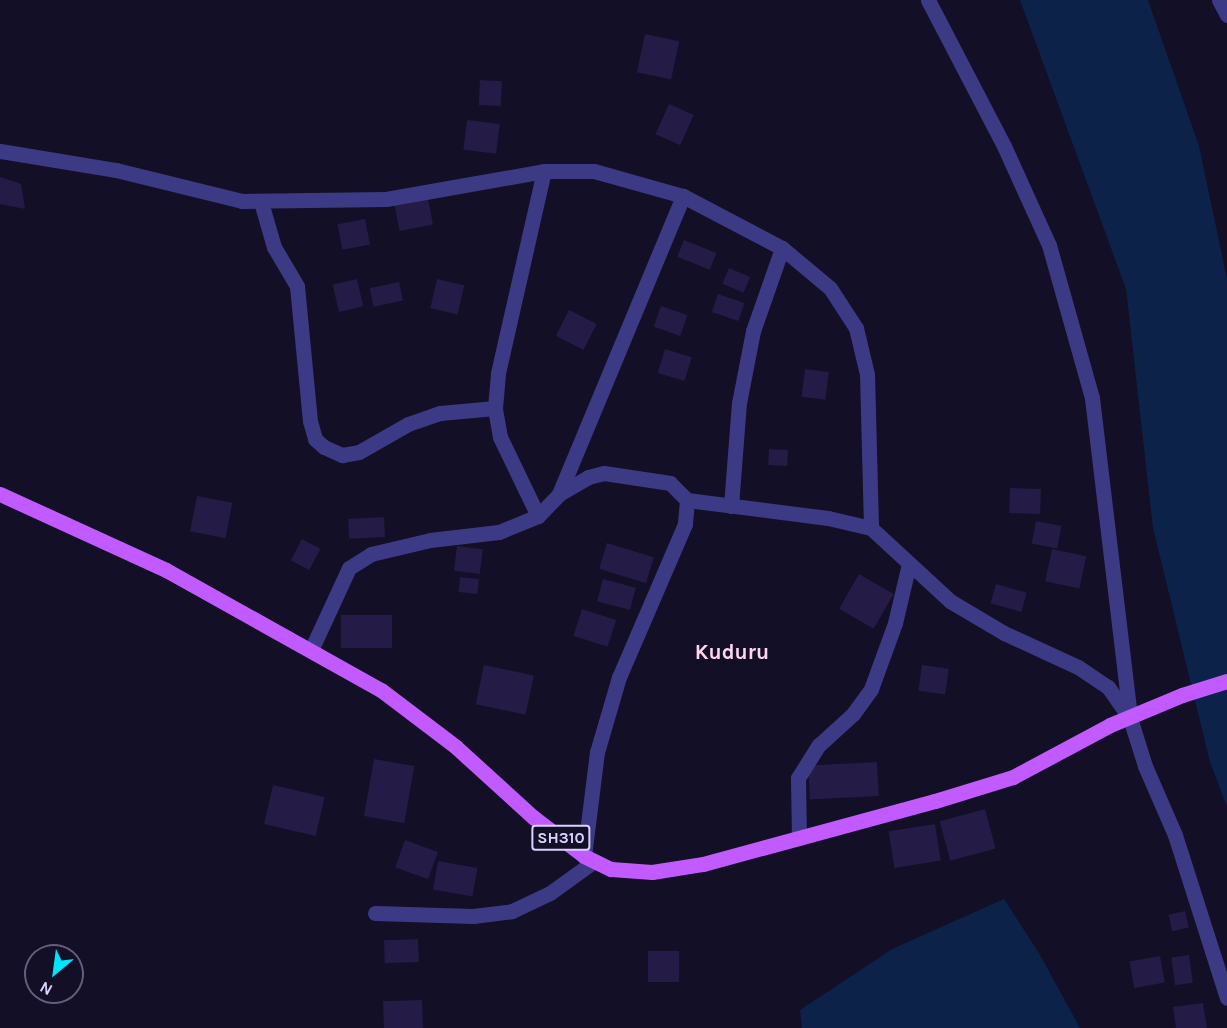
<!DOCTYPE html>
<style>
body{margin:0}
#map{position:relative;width:1227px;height:1028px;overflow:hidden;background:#130f26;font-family:Karla,sans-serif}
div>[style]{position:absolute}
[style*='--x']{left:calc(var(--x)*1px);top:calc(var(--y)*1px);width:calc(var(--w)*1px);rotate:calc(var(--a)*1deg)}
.water>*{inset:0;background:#0c2248}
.building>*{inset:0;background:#241b47;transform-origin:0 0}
.minor>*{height:15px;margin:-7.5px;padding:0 7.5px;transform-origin:7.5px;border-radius:7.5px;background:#3d3a85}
.major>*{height:15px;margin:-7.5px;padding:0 7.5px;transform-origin:7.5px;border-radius:7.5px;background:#c25bff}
span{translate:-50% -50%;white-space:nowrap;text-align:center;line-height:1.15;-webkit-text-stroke:6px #130f26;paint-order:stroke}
.shield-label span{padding:2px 4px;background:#130f26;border:2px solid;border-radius:4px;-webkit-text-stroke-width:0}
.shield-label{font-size:16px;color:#d9d4ff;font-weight:700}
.quarter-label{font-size:21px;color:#ffd6f0;font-weight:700}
.north{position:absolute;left:24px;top:944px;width:60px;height:60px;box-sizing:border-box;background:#130f26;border:2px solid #625e7d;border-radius:50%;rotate:209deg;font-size:16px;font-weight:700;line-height:24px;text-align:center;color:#d9d4ff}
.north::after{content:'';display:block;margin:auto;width:21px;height:27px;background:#00e5ff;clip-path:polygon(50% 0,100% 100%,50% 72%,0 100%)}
</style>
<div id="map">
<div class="water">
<div style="clip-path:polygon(1020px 0,1148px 0,1199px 146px,1227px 279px,1227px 807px,1210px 762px,1153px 528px,1126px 289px)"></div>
<div style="clip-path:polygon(1004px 899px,1039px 953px,1080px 1028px,802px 1028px,800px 1010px,892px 949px)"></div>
</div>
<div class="building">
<div style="left:645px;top:34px;width:35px;height:39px;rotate:12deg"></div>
<div style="left:480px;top:80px;width:22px;height:25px;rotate:3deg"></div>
<div style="left:669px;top:104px;width:27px;height:33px;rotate:24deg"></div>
<div style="left:467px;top:120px;width:33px;height:30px;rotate:7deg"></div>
<div style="clip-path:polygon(0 177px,21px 184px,25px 209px,0 204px)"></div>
<div style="left:428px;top:199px;width:26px;height:34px;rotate:79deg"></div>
<div style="left:365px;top:219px;width:26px;height:28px;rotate:79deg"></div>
<div style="left:684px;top:240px;width:35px;height:18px;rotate:22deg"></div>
<div style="left:729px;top:268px;width:23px;height:17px;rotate:23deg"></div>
<div style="left:357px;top:279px;width:28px;height:25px;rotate:77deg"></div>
<div style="left:437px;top:279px;width:28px;height:30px;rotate:13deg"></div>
<div style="left:399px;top:282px;width:19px;height:30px;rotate:78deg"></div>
<div style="left:718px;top:294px;width:28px;height:19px;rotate:19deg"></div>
<div style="left:661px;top:306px;width:28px;height:22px;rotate:19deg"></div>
<div style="left:569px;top:310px;width:31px;height:29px;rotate:27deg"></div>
<div style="left:665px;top:349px;width:28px;height:25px;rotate:17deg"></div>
<div style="left:805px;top:369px;width:24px;height:28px;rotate:7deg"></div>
<div style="left:769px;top:449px;width:19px;height:16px;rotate:3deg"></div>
<div style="left:1010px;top:488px;width:31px;height:25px;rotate:2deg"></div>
<div style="left:197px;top:496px;width:36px;height:36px;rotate:11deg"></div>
<div style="left:384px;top:517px;width:20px;height:36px;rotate:87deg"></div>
<div style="left:1036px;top:521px;width:26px;height:23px;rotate:11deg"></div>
<div style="left:302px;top:539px;width:21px;height:24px;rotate:28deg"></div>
<div style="left:607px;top:543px;width:49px;height:27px;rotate:17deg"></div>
<div style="left:457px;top:546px;width:26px;height:25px;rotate:7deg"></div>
<div style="left:1052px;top:549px;width:35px;height:33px;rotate:12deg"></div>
<div style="left:859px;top:574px;width:40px;height:40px;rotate:30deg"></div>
<div style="left:460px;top:577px;width:19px;height:15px;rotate:6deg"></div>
<div style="left:603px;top:579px;width:34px;height:23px;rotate:15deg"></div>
<div style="left:996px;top:584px;width:32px;height:20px;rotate:16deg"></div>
<div style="left:582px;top:609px;width:36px;height:28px;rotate:18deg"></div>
<div style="left:341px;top:615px;width:51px;height:33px"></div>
<div style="left:484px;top:665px;width:51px;height:40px;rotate:12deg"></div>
<div style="left:922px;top:665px;width:27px;height:26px;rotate:8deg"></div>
<div style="left:374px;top:759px;width:41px;height:58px;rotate:10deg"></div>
<div style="left:877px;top:762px;width:34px;height:69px;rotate:87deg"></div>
<div style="left:273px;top:785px;width:53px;height:40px;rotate:13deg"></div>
<div style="left:985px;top:809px;width:41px;height:47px;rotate:75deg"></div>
<div style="left:935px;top:824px;width:37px;height:47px;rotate:81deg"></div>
<div style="left:405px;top:840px;width:35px;height:29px;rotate:20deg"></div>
<div style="left:438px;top:861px;width:40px;height:29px;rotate:10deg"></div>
<div style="left:1185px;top:911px;width:17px;height:17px;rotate:77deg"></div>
<div style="left:418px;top:939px;width:23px;height:34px;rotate:88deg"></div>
<div style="left:648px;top:951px;width:31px;height:31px"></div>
<div style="left:1189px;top:955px;width:28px;height:18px;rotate:82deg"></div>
<div style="left:1160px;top:956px;width:27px;height:31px;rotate:80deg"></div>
<div style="left:422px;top:1000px;width:28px;height:39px;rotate:88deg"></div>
<div style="clip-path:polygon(1203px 1003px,1207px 1028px,1176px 1028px,1173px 1007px)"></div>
</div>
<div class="minor">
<div style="--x:928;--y:0;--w:165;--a:62.5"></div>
<div style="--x:1004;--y:146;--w:109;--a:65.6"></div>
<div style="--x:1049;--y:245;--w:159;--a:74.3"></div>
<div style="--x:1092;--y:398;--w:322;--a:83.2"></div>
<div style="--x:1130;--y:718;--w:50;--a:72.6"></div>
<div style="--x:1145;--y:766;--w:75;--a:66.5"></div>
<div style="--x:1175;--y:835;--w:171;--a:72.3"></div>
<div style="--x:1219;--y:0;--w:17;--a:62"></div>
<div style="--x:0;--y:151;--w:118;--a:9.3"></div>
<div style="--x:116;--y:170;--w:130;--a:13.8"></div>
<div style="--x:242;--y:201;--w:144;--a:-0.8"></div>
<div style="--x:386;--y:199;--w:160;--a:-10"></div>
<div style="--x:544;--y:171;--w:50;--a:0"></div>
<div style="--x:594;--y:171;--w:92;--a:15.7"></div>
<div style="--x:683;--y:196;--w:112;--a:27.7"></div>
<div style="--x:782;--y:248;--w:62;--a:39.8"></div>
<div style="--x:830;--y:288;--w:48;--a:57"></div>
<div style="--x:856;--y:328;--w:47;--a:76.6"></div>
<div style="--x:867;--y:374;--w:154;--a:88.5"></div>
<div style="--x:261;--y:202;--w:47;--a:73.9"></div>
<div style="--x:274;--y:247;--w:45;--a:59.5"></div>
<div style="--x:297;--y:286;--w:136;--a:84.5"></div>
<div style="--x:310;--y:421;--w:19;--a:74"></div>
<div style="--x:315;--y:439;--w:12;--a:42"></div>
<div style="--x:324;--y:447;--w:20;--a:24"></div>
<div style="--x:342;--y:455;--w:17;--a:-10"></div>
<div style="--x:359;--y:452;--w:56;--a:-29.7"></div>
<div style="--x:408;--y:424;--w:34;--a:-19"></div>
<div style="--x:440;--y:413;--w:55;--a:-5.2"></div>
<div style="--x:559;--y:494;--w:323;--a:-67.4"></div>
<div style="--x:687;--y:500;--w:142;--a:7.3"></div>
<div style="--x:828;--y:518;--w:44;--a:13.1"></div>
<div style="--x:871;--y:528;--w:108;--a:42.7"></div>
<div style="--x:950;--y:601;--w:63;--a:30.7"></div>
<div style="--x:1004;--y:633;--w:81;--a:24.7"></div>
<div style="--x:1078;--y:667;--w:36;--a:34"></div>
<div style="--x:1108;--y:687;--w:35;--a:55"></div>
<div style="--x:731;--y:506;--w:103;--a:-85.6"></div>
<div style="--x:739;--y:403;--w:73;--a:-79"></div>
<div style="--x:753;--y:331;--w:88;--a:-70.7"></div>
<div style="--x:538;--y:516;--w:88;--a:-115.7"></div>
<div style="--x:500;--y:437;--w:29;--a:-100"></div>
<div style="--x:495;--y:408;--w:35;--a:-85"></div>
<div style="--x:498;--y:373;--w:207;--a:-77.2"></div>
<div style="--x:312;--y:648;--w:88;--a:-65.2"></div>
<div style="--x:349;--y:568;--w:26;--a:-32"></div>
<div style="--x:371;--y:554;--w:61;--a:-13.3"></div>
<div style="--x:430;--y:540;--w:69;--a:-6.6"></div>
<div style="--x:499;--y:532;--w:42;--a:-22.3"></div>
<div style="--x:538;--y:516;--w:30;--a:-46"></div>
<div style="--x:559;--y:494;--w:34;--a:-30"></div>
<div style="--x:588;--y:477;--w:16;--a:-14"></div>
<div style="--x:604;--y:473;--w:67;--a:8.6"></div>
<div style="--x:670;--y:483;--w:24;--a:45"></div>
<div style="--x:687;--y:500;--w:24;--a:95"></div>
<div style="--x:685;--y:524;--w:167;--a:113.3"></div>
<div style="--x:619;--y:677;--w:78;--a:106.3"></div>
<div style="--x:597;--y:752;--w:105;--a:97.1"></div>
<div style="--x:799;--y:838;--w:60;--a:-91"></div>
<div style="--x:798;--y:778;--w:39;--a:-58"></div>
<div style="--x:819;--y:745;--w:46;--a:-42.4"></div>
<div style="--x:853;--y:714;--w:31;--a:-54"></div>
<div style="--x:871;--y:689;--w:70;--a:-70"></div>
<div style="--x:895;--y:623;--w:61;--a:-76.7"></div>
<div style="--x:375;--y:913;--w:98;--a:1.8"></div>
<div style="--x:473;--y:916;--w:39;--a:-7"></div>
<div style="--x:512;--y:911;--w:42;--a:-25.3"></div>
<div style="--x:550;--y:893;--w:53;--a:-35.8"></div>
</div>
<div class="major">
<div style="--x:0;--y:494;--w:183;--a:24.6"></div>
<div style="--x:166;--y:570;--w:246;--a:29.2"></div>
<div style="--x:381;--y:690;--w:94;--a:37.2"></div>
<div style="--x:456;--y:747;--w:104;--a:42.3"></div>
<div style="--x:533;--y:817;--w:64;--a:37.4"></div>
<div style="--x:584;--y:856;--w:30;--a:26"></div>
<div style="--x:611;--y:869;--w:41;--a:4.2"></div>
<div style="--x:652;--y:872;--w:52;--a:-8.9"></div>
<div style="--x:703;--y:864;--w:240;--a:-15.2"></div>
<div style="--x:935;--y:801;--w:82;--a:-17.1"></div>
<div style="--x:1013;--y:777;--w:110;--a:-28.2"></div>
<div style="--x:1110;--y:725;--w:78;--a:-22.6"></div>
<div style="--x:1182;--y:695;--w:47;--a:-17.3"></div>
</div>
<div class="shield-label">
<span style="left:561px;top:838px">SH310</span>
</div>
<div class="quarter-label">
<span style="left:732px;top:652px">Kuduru</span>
</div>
<div class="north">N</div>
</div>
